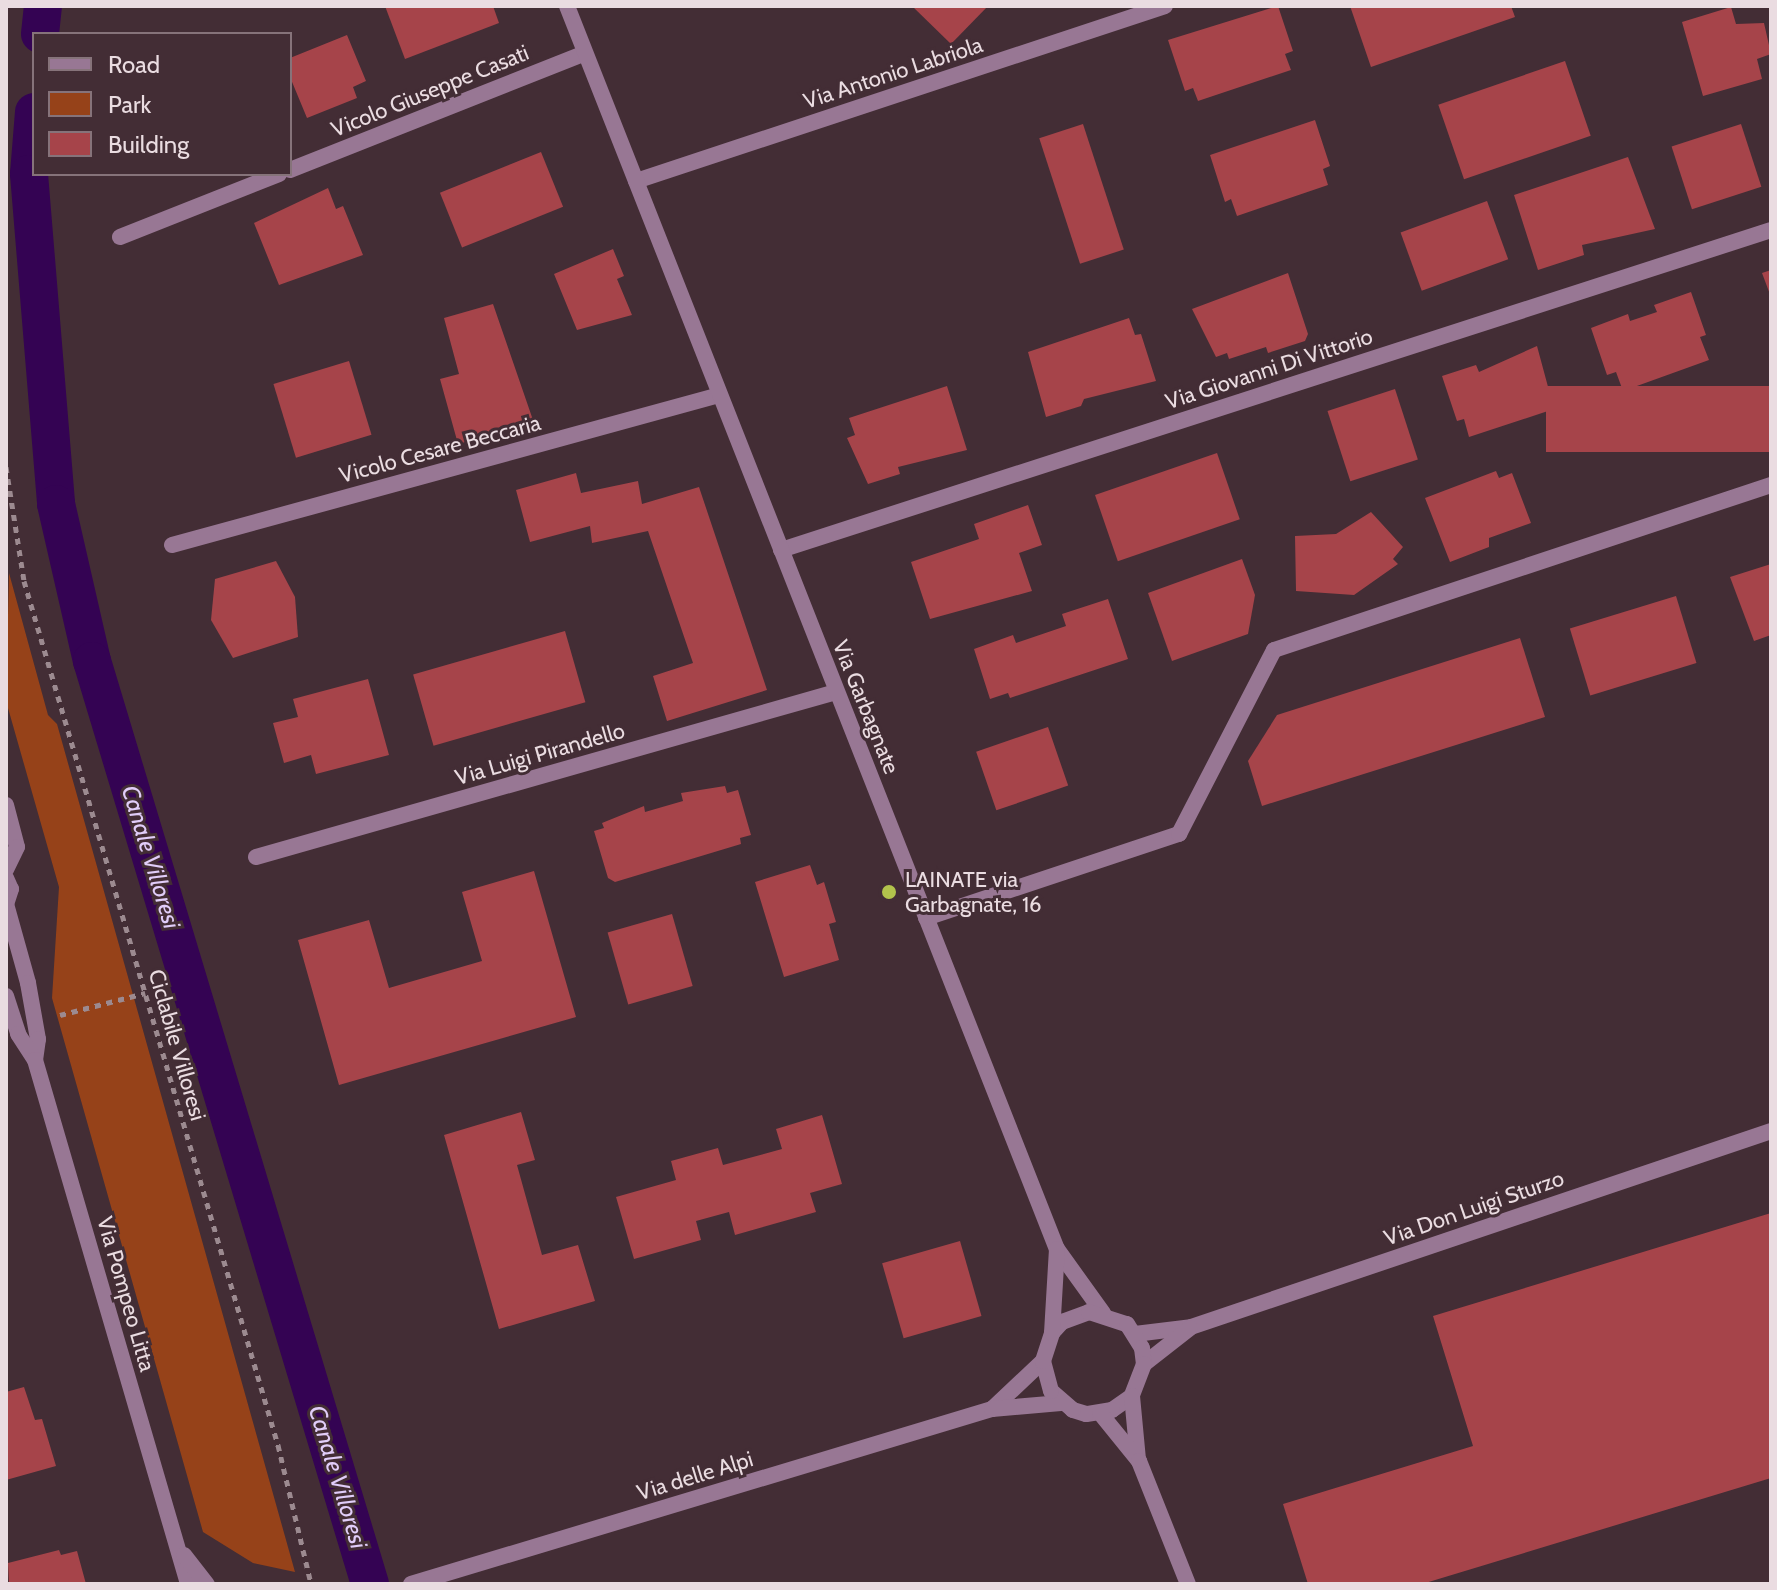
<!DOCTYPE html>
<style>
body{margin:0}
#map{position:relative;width:1777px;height:1590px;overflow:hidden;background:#432d35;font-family:Cabin,sans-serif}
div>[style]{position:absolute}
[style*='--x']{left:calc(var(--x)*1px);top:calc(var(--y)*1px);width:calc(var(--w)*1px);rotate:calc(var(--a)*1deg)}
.green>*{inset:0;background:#964219}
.canal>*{height:38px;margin:-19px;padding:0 19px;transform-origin:19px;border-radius:19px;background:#340353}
.building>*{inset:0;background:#a6444a;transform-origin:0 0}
.path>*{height:5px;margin-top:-2.5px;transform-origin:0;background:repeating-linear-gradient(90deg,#9c8a90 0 6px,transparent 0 12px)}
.service>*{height:16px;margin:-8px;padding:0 8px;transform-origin:8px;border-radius:8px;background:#987794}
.minor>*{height:16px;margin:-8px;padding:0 8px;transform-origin:8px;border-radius:8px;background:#987794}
.tertiary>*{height:16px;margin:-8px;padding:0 8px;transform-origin:8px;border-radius:8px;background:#987794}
.dots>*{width:22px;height:22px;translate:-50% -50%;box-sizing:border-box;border:4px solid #432d35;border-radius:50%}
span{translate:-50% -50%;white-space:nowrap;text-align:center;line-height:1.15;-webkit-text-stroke:6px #432d35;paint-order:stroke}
.street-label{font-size:22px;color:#eadce1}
.poi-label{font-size:22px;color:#eadce1}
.left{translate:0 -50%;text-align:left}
.water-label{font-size:24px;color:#e1cdf9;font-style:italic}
.frame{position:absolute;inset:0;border:8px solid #eadce1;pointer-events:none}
.legend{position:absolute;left:32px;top:32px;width:260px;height:144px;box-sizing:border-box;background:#432d35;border:2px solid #86737a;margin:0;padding:10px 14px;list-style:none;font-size:24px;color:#eadce1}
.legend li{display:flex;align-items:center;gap:16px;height:40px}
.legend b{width:40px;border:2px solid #86737a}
</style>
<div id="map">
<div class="green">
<div style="clip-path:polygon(9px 573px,48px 715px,57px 724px,295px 1572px,253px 1563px,203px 1532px,52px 998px,59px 887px,6px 701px)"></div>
</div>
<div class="canal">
<div style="--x:40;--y:34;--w:28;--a:-84"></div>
<div style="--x:34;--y:112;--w:62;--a:94.6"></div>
<div style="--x:29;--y:174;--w:331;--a:85.3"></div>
<div style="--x:56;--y:504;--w:161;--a:77.1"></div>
<div style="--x:92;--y:661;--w:964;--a:73.24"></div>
</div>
<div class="building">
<div style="clip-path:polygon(385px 6px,493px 6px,499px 23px,405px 59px)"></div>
<div style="clip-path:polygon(912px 6px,988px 6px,951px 44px)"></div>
<div style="clip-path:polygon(1278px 6px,1293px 51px,1285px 54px,1291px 70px,1198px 101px,1193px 88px,1185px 91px,1168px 40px)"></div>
<div style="clip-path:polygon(1350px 6px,1511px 6px,1515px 17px,1371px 67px)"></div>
<div style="clip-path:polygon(1731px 7px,1736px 24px,1764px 23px,1771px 54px,1757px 59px,1762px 79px,1703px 96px,1682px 22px)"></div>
<div style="clip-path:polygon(347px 35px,366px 81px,353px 87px,357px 98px,307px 118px,290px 77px,290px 58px)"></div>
<div style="left:1565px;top:61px;width:79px;height:134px;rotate:71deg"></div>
<div style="clip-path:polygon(1315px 120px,1330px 166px,1323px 169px,1328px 185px,1237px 216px,1231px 199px,1225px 202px,1210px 155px)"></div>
<div style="left:1083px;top:124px;width:132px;height:46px;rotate:72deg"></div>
<div style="left:1741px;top:124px;width:66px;height:73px;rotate:72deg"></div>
<div style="left:541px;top:152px;width:59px;height:109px;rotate:68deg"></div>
<div style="clip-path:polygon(1628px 157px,1655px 229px,1582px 245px,1584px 255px,1538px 270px,1514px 195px)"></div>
<div style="clip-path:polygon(328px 188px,336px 209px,343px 206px,363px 255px,279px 285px,254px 223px)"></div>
<div style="left:1487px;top:201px;width:62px;height:92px;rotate:70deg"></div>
<div style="clip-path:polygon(613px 249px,624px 276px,617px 279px,632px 315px,577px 330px,554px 274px)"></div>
<div style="clip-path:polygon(1771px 270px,1771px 297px,1762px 273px)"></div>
<div style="clip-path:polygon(1288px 273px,1308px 334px,1305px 341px,1268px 353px,1266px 347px,1229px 359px,1227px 353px,1216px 357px,1192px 309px)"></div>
<div style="clip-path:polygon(1691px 292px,1706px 335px,1700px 337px,1709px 360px,1623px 391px,1616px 372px,1607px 375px,1591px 328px,1628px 314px,1630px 321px,1657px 312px,1654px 305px)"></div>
<div style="clip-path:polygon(493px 304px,534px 423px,458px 444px,440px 379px,459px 374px,444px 318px)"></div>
<div style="clip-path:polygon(1129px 318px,1135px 335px,1141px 334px,1156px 381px,1084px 399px,1081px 406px,1046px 417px,1028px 352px)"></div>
<div style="clip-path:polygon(1537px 346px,1554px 409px,1469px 437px,1464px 419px,1457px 421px,1442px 376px,1476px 365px,1479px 372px)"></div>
<div style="left:349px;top:361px;width:77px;height:79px;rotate:73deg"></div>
<div style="clip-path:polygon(947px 386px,967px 450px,898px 467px,900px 474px,868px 484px,847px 438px,855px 435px,849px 418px)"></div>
<div style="left:1771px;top:386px;width:66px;height:225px;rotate:90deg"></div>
<div style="left:1395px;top:389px;width:74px;height:71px;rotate:72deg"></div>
<div style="left:1217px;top:453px;width:70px;height:129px;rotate:71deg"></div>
<div style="clip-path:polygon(1496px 471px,1499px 478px,1512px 473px,1531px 523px,1489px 538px,1489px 547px,1450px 562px,1425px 498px)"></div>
<div style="clip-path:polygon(576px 473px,581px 493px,638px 481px,642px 504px,699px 487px,767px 690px,667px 721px,653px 676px,693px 663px,648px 531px,592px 543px,590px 526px,530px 542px,516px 490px)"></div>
<div style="clip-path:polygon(1028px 505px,1042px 545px,1019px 553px,1032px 591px,930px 619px,911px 562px,979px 539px,974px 524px)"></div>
<div style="clip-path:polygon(1371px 512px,1403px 547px,1393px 559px,1398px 564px,1354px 595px,1296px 591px,1295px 536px,1336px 534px)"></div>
<div style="clip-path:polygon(1242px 559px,1255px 595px,1248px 634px,1172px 661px,1148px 593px)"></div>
<div style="clip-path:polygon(276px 561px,295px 597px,298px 637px,233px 658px,211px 620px,215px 579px)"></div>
<div style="clip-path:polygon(1771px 564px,1771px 635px,1754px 641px,1730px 577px)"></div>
<div style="left:1676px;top:596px;width:70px;height:111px;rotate:73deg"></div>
<div style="clip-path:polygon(1108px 599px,1128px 659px,1010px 698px,1008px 693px,990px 699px,974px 649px,1013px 635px,1016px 643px,1066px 626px,1062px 614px)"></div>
<div style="left:565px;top:631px;width:74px;height:158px;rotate:74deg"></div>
<div style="clip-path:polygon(1520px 638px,1545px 717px,1262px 806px,1248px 761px,1277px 715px)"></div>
<div style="clip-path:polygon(368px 679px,389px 755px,316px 774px,311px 755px,284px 763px,273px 723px,298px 717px,293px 699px)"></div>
<div style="left:1048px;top:727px;width:62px;height:76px;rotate:71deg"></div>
<div style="clip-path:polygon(725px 786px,727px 793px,738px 790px,751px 835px,740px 838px,741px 844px,615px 882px,608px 878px,594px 831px,604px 828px,602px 823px,644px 806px,645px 812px,683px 801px,681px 793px)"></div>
<div style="clip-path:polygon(810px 865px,817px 885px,824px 882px,836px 922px,829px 924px,839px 960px,784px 977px,755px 882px)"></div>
<div style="clip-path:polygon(534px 871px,576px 1017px,339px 1085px,298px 940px,369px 920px,389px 988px,482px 961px,462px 892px)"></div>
<div style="left:672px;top:914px;width:75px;height:67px;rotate:74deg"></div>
<div style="clip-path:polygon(521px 1112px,535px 1160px,517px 1165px,542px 1255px,578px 1245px,595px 1301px,499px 1329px,444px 1135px)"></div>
<div style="clip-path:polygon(822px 1115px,842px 1184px,810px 1193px,816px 1212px,735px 1235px,729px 1212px,696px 1221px,701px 1240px,634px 1259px,616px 1197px,676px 1180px,671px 1161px,718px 1148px,723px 1165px,782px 1149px,776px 1129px)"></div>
<div style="clip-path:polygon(1771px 1213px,1771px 1478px,1422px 1584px,1308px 1584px,1283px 1504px,1473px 1446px,1433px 1316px)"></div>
<div style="left:960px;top:1241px;width:78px;height:81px;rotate:74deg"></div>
<div style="clip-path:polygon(24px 1387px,35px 1420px,42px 1419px,56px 1466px,6px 1480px,6px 1392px)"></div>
<div style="clip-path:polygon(59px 1550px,61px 1555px,77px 1551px,86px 1584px,9px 1584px,8px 1563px)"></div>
</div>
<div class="path">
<div style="--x:6;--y:467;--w:115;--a:81"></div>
<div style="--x:24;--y:581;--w:901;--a:73.62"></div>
<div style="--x:278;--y:1445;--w:143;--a:76.6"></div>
<div style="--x:60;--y:1015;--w:88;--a:-14.5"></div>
</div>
<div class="service">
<div style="--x:926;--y:918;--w:267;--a:-18.4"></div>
<div style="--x:1179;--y:834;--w:207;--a:-62.7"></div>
<div style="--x:1274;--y:650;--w:524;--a:-18.37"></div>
</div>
<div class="minor">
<div style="--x:290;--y:170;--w:317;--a:-21.6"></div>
<div style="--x:636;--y:181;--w:557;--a:-18.3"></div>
<div style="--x:120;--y:237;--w:171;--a:-21.6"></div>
<div style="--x:172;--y:545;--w:567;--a:-15.33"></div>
<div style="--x:781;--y:550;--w:1040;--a:-17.91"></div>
<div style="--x:6;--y:805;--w:43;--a:75.3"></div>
<div style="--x:17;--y:847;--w:25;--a:116"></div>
<div style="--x:256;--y:857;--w:603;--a:-15.88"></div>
<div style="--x:6;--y:878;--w:12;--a:66"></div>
<div style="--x:11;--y:889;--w:16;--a:108"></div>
<div style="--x:6;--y:904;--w:82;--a:74.4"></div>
<div style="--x:28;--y:983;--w:57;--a:79.9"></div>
<div style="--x:38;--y:1039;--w:21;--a:98"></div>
<div style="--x:6;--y:996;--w:40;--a:72"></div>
<div style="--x:18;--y:1034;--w:31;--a:57"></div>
<div style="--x:35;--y:1060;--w:546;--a:73.72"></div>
<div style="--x:1135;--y:1334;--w:56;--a:-7.1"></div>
<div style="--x:1191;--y:1327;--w:612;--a:-18.67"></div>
<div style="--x:1144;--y:1364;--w:58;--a:-38"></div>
<div style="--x:992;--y:1409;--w:70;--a:-43.3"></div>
<div style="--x:184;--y:1555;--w:37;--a:52"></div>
<div style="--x:411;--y:1584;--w:607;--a:-16.76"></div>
<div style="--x:992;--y:1409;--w:69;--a:-5"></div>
</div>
<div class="tertiary">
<div style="--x:567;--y:6;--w:1336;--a:68.49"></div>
<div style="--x:1057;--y:1249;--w:79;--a:54.3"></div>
<div style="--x:1052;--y:1333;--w:15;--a:-48"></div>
<div style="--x:1062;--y:1322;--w:29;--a:-20"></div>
<div style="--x:1089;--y:1312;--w:40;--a:18"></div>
<div style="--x:1127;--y:1324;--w:28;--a:58"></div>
<div style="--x:1142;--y:1348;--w:16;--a:83"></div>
<div style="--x:1144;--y:1364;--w:34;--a:111"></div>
<div style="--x:1132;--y:1396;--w:24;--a:145"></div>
<div style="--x:1112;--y:1410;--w:26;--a:171"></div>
<div style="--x:1086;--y:1414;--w:14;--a:-163"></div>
<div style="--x:1073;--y:1410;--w:29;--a:-139"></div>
<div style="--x:1051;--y:1391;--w:31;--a:-105"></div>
<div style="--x:1043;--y:1361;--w:29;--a:-72"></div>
<div style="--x:1052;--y:1333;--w:84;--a:-86.6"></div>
<div style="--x:1132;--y:1396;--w:63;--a:84.6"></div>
<div style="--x:1100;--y:1413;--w:62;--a:50.9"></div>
<div style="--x:1139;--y:1461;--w:132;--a:68.3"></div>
</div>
<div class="dots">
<div style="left:889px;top:892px;background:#b2c34c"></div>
</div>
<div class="street-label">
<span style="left:893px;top:73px;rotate:-18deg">Via Antonio Labriola</span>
<span style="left:430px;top:91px;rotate:-22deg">Vicolo Giuseppe Casati</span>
<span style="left:1269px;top:369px;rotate:-18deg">Via Giovanni Di Vittorio</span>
<span style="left:440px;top:449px;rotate:-15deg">Vicolo Cesare Beccaria</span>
<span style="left:866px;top:707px;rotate:68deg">Via Garbagnate</span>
<span style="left:540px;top:754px;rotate:-16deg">Via Luigi Pirandello</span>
<span style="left:177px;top:1045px;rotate:74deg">Ciclabile Villoresi</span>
<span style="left:1474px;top:1208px;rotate:-19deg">Via Don Luigi Sturzo</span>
<span style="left:126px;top:1294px;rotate:74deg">Via Pompeo Litta</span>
<span style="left:695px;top:1476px;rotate:-17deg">Via delle Alpi</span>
</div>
<div class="poi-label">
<span class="left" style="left:905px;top:892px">LAINATE via<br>Garbagnate, 16</span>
</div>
<div class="water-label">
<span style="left:151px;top:857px;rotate:73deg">Canale Villoresi</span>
<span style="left:338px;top:1477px;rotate:73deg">Canale Villoresi</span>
</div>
<div class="frame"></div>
<ul class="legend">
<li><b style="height:10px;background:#987794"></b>Road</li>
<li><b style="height:22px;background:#964219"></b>Park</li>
<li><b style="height:22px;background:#a6444a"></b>Building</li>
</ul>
</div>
